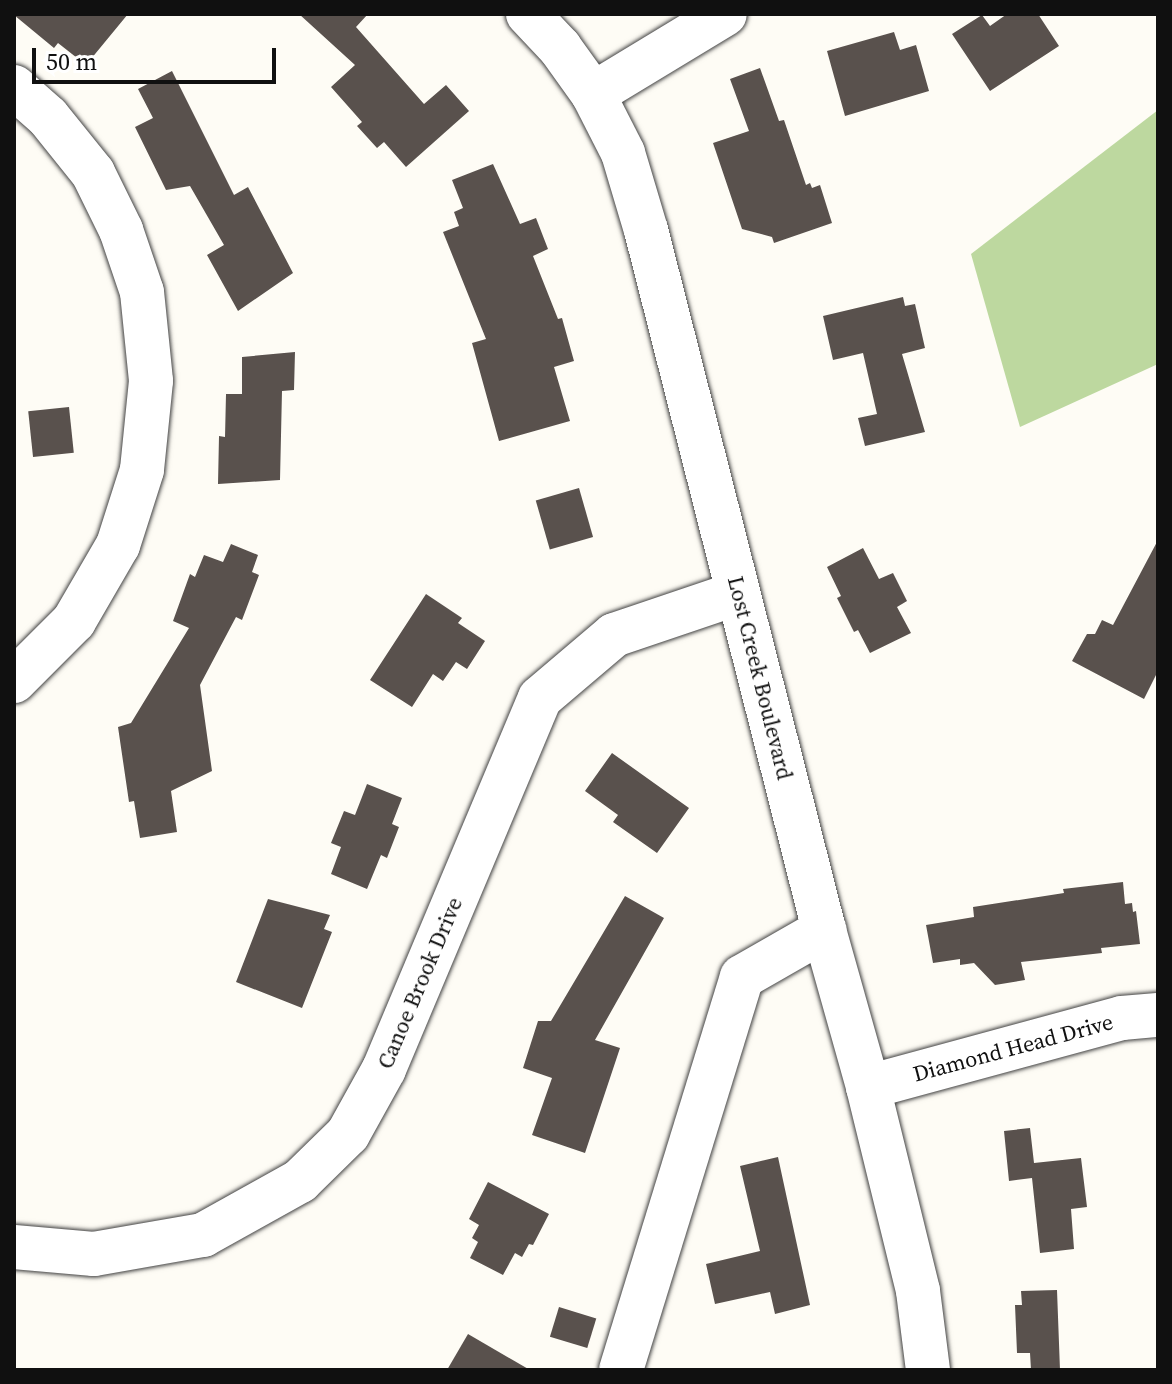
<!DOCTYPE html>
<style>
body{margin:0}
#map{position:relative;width:1172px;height:1384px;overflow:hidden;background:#fefcf5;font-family:"Source Serif 4",serif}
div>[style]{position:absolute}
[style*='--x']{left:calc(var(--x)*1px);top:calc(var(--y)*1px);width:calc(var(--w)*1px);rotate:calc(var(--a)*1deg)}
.forest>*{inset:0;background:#bdd89f}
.building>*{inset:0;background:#59514d;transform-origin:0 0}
.roads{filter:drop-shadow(0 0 2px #434343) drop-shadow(0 0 2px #434343)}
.minor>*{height:44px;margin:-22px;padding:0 22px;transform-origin:22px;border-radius:22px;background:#fff}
span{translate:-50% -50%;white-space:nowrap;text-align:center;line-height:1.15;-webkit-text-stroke:8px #fff;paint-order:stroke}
.street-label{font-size:22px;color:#101010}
.frame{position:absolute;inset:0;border:16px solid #101010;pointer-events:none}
.scale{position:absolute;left:32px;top:48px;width:244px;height:36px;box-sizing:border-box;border:4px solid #101010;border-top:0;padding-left:10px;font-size:24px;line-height:28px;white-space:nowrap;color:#101010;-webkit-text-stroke:6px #fff;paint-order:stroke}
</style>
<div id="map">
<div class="forest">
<div style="clip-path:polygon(1158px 110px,1158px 364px,1020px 427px,971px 254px)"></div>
</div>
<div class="building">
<div style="clip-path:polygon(23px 14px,128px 14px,86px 65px,58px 43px,54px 48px,14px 15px)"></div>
<div style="clip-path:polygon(299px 14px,368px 14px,356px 27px,424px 104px,446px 85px,469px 111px,406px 167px,384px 142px,377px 148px,357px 126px,362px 122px,331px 87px,355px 65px)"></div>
<div style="clip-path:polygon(1007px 14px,1038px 14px,1059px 46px,990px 91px,952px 34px,982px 15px,990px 26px)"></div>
<div style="clip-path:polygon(894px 32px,900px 50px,916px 45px,929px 91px,845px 116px,827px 51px)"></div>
<div style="clip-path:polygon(760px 68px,779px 121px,784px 120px,806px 185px,810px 183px,812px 188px,820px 185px,832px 223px,774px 243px,772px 237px,742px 229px,713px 143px,749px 131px,730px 79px)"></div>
<div style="clip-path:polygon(172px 71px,234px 195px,248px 187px,293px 273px,238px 311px,207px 255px,224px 245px,190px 186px,166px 190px,135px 127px,153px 118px,138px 89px)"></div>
<div style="clip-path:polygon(493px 164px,520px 224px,536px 218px,548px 249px,533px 256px,558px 319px,562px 318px,574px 361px,554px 367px,570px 421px,499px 441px,472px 343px,486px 339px,443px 232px,459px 226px,454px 212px,463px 208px,452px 180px)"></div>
<div style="clip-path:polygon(903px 297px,905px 306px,915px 304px,925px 348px,902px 354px,925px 432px,865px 446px,858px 418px,877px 414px,863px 353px,833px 360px,823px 316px)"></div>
<div style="clip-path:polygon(295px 352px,294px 390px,282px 391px,280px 480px,218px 484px,219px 436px,225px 437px,226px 394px,242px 394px,242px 357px)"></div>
<div style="left:69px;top:407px;width:46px;height:41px;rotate:84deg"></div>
<div style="left:579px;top:488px;width:51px;height:45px;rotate:74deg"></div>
<div style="clip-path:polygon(1158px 540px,1158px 671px,1144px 699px,1072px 661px,1087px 634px,1095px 634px,1102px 620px,1113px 625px)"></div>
<div style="clip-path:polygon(231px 544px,258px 555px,252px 572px,259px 575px,242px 620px,236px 617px,200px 685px,212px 771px,171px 791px,177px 832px,140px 838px,134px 801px,129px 802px,118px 727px,131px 723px,189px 628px,173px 621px,190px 574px,195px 577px,204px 555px,223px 562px)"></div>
<div style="clip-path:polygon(863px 548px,879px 579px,893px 573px,907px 601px,897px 607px,911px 633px,870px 653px,858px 630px,854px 632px,837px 598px,841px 596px,827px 567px)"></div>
<div style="clip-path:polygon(426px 594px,462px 618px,458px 623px,485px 641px,467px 669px,456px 662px,443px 681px,433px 674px,412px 707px,370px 680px)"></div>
<div style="clip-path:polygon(612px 753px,689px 808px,657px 853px,613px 822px,618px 815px,585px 791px)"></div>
<div style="clip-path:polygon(367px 784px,402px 798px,392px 824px,399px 827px,387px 858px,381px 855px,367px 889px,331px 874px,341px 847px,331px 843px,344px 811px,355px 815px)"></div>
<div style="clip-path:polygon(1123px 882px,1125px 904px,1132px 903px,1133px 912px,1136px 911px,1140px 944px,1101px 948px,1102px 953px,1021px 962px,1025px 980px,995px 985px,974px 963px,960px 965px,960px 959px,933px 963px,926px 925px,974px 917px,973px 907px,1064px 893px,1063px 889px)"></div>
<div style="clip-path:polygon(625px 896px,664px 918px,595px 1040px,620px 1048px,585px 1153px,532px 1135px,552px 1078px,523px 1068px,538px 1021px,551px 1021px)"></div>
<div style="clip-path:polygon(268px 899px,330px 915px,324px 929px,332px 932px,302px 1008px,236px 982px)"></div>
<div style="clip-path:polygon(1030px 1128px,1034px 1163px,1081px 1158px,1087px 1207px,1071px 1209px,1074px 1249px,1040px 1253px,1032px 1178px,1009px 1181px,1004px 1131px)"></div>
<div style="clip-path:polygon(778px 1157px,810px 1305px,775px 1314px,770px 1292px,715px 1304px,706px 1264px,760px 1251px,740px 1166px)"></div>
<div style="clip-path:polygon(488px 1182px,549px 1214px,533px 1245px,529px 1244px,522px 1257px,515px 1253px,503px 1275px,470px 1258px,478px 1242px,472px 1238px,479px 1225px,469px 1219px)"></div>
<div style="clip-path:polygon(1057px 1290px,1060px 1370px,1031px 1370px,1030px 1353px,1017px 1353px,1015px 1305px,1022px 1305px,1021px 1291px)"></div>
<div style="left:559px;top:1307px;width:39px;height:31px;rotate:17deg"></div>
<div style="clip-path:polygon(468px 1334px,530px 1370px,447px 1370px)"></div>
</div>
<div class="roads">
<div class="minor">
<div style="--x:528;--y:14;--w:47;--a:46.7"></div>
<div style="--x:560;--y:48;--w:57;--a:54.3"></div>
<div style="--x:593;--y:94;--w:66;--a:63"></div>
<div style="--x:623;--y:153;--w:80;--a:73.4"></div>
<div style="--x:646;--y:230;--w:722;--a:75.73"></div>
<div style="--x:824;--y:930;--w:163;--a:74.3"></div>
<div style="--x:868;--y:1087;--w:210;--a:76.2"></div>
<div style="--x:918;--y:1291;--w:80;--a:82.8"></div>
<div style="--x:14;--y:87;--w:45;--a:41.4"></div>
<div style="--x:48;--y:117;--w:72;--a:51.2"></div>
<div style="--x:93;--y:173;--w:64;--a:63.8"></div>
<div style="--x:121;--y:230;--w:65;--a:71.3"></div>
<div style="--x:142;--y:292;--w:89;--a:84.2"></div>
<div style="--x:151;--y:381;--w:89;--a:95.8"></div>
<div style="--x:142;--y:470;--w:79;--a:107.7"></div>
<div style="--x:118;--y:545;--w:88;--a:120.1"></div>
<div style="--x:74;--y:621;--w:85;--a:135"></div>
<div style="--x:593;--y:94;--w:154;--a:-31.2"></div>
<div style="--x:868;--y:1087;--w:263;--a:-15.2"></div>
<div style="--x:1122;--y:1018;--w:36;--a:-5"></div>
<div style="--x:14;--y:1247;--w:80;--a:5"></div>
<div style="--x:94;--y:1254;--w:111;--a:-9.9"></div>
<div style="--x:203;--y:1235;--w:111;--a:-29.1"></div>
<div style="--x:300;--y:1181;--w:67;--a:-44.4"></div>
<div style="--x:348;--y:1134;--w:74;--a:-61"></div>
<div style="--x:384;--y:1069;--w:402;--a:-67.2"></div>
<div style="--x:540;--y:698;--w:97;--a:-40.4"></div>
<div style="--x:614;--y:635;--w:131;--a:-18.7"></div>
<div style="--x:621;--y:1370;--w:411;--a:-72.9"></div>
<div style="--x:742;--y:977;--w:95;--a:-29.8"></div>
</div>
</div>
<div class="street-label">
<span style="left:760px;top:678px;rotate:76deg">Lost Creek Boulevard</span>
<span style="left:420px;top:983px;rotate:-67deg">Canoe Brook Drive</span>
<span style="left:1013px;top:1048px;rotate:-15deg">Diamond Head Drive</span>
</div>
<div class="frame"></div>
<div class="scale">50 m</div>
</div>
